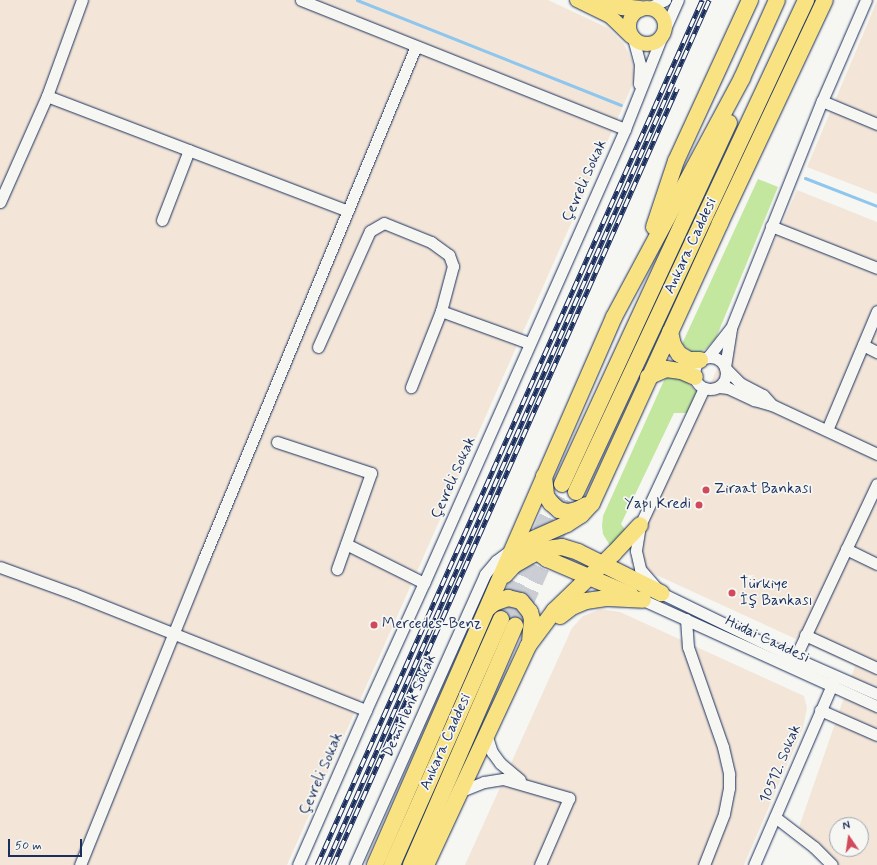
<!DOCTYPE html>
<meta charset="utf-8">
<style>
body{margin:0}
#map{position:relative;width:877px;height:865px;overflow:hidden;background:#f6f6f2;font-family:Mynerve,sans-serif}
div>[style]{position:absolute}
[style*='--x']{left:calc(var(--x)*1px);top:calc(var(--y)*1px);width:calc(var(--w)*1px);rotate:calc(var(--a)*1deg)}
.built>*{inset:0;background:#f3e6d8}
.green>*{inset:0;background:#c4e7a0}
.stream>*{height:3px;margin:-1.5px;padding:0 1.5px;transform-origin:1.5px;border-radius:1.5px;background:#8fc6ed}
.highway-tunnel>*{height:16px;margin-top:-8px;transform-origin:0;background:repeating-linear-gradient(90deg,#caced4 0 16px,transparent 0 24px)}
.roads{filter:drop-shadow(0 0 1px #1b2f5e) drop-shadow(0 0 1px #1b2f5e)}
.minor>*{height:11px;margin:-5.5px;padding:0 5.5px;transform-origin:5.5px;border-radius:5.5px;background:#f6f6f2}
.minor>.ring{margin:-5.5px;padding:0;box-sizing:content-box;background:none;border:11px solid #f6f6f2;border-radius:50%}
.major>*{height:14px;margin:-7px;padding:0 7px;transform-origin:7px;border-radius:7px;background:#f8e281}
.major>.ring{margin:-7px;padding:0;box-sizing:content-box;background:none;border:14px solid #f8e281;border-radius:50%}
.highway>*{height:16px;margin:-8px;padding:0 8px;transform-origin:8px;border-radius:8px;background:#f8e281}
.rail>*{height:4.5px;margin-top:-2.25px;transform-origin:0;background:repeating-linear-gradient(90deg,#f6f6f2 0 9px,#1b2f5e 0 18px);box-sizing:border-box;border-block:1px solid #1b2f5e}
.dots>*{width:11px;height:11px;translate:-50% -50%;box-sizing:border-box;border:2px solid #f6f6f2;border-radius:50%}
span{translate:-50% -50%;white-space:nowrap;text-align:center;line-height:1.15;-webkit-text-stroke:3.5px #f6f6f2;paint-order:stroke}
.street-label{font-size:15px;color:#1b2f5e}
.poi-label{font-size:15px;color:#1b2f5e}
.left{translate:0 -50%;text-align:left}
.right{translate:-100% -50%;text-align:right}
.north{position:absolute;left:829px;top:817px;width:40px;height:40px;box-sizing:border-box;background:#f6f6f2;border:1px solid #9ea6b7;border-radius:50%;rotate:347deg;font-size:11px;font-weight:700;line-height:16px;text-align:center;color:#1b2f5e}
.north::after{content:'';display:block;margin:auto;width:14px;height:18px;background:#d1495b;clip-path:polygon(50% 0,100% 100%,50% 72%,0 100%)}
.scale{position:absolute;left:8px;top:839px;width:74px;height:18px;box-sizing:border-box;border:2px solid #1b2f5e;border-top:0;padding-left:5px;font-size:12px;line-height:14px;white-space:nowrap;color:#1b2f5e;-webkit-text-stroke:3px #f6f6f2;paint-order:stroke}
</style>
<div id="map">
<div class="built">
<div style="clip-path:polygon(0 0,548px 0,608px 28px,624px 44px,635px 67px,635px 79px,287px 865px,0 865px)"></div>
<div style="clip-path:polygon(877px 1px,877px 194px,807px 167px)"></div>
<div style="clip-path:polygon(evenodd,797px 190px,877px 222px,877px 865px,836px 865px,799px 827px,855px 666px,630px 563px,797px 190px,837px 825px,861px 825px,861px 849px,837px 849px,837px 825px)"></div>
<div style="clip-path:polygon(600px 609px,620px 612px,804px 696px,807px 708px,803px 728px,744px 865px,465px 865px,572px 628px,583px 616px)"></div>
</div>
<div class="green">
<div style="clip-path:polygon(758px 179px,778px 187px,716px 338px,706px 349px,701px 352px,692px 352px,682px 344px)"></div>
<div style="clip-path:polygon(666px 376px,684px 379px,698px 393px,688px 413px,674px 413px,621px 524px,628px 533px,612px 549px,603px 534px,602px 526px,603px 516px)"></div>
</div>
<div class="stream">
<div style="--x:357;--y:0;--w:284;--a:21.7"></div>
<div style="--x:805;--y:178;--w:77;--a:21.3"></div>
</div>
<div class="highway-tunnel">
<div style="--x:501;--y:619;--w:148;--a:-65.7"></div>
<div style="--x:515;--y:626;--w:147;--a:-65.5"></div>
</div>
<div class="roads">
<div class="minor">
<div style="--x:301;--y:0;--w:349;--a:21.7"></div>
<div style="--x:648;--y:8;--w:19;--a:-25"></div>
<div style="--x:664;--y:31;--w:34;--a:-66"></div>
<div style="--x:633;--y:38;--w:27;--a:75"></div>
<div style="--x:640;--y:64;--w:20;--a:93"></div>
<div style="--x:47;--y:96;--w:322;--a:20.9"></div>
<div style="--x:822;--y:101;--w:60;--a:22.7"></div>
<div style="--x:0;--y:202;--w:116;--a:-66.1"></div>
<div style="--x:47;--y:96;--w:102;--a:-70"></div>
<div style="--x:162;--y:220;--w:75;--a:-68.9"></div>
<div style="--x:771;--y:226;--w:114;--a:21.6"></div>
<div style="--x:441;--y:311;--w:94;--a:20"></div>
<div style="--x:863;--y:345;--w:16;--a:27"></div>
<div style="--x:318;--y:347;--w:127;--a:-65.9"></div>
<div style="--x:370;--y:231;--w:16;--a:-30"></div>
<div style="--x:384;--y:223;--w:51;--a:22"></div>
<div style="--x:431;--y:242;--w:22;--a:36"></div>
<div style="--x:449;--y:255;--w:12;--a:70"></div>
<div style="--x:453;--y:266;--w:47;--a:104.9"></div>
<div style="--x:441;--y:311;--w:82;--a:111.5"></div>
<div class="ring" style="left:694px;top:357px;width:21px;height:21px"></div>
<div style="--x:708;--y:357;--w:36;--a:-52"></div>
<div style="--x:725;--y:367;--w:39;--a:-81"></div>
<div style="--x:731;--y:328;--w:245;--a:-68.2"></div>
<div style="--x:822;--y:101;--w:110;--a:-66.5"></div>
<div style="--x:726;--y:369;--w:20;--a:45"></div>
<div style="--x:740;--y:383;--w:26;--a:28"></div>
<div style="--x:763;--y:395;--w:13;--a:48"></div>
<div style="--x:719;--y:387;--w:9;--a:6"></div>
<div style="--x:728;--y:388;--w:29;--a:25"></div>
<div style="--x:754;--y:400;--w:19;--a:16"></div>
<div style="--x:772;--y:405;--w:116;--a:25"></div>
<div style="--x:704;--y:388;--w:151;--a:115"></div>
<div style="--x:640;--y:525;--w:26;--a:99"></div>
<div style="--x:636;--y:551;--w:18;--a:77"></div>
<div style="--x:640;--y:569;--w:32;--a:49"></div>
<div style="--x:661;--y:593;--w:149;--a:25.9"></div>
<div style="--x:795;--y:658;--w:90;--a:23.7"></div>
<div style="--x:827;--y:430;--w:129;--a:-67.2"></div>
<div style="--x:277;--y:442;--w:99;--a:18.3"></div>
<div style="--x:371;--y:473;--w:102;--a:109.5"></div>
<div style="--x:346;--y:544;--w:87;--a:26.6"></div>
<div style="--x:846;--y:549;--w:34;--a:26"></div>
<div style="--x:0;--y:567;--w:79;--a:20"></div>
<div style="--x:74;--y:594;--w:314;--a:21.7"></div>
<div style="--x:643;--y:600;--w:257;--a:24.4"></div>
<div style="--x:686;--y:619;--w:28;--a:86"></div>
<div style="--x:688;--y:647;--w:106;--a:70.7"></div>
<div style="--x:723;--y:747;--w:28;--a:77"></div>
<div style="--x:729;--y:774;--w:14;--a:90"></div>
<div style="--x:729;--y:788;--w:26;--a:101"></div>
<div style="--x:724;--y:814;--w:55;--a:111.4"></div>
<div style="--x:805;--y:635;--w:79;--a:24.6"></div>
<div style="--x:795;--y:658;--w:192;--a:-64.8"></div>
<div style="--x:820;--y:710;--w:62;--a:23.7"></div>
<div style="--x:486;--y:734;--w:19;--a:72"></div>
<div style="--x:492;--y:752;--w:14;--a:54"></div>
<div style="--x:500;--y:763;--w:26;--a:40"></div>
<div style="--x:459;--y:792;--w:27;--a:-22"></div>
<div style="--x:484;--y:782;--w:19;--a:-9"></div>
<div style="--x:503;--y:779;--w:69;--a:16.1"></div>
<div style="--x:569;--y:798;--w:73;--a:113.4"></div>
<div style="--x:775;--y:817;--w:49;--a:37.6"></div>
<div style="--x:814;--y:847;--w:25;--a:45"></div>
<div style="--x:80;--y:865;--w:331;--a:-68"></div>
<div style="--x:204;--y:558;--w:554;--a:-67.51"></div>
<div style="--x:298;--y:865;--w:169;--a:-66.3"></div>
<div style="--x:366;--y:710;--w:140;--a:-65.5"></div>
<div style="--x:424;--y:583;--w:497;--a:-66.1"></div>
<div style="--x:625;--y:129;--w:100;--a:-68.3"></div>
<div style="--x:355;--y:865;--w:319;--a:-65.9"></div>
<div style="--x:485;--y:574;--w:17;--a:-50"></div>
<div style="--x:496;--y:561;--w:21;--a:-37"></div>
<div style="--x:754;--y:865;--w:202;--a:-66.6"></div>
</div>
<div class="major">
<div style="--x:577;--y:0;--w:37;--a:26"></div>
<div style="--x:610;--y:16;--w:29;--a:44"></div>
<div class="ring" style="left:629px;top:8px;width:22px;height:22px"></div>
</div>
<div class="highway">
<div style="--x:601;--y:0;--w:22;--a:18"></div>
<div style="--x:622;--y:7;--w:18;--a:6"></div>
<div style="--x:654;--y:227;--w:70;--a:-71.6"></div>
<div style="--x:676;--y:161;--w:177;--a:-65.3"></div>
<div style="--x:670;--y:332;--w:13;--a:77"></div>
<div style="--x:673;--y:345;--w:11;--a:56"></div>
<div style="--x:679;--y:354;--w:12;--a:31"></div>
<div style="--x:689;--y:360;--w:11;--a:0"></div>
<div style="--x:648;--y:377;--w:20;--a:-24"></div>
<div style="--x:666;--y:369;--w:15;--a:8"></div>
<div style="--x:681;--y:371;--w:15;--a:23"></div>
<div style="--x:544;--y:476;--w:20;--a:84"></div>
<div style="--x:546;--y:496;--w:9;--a:54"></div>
<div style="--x:551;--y:503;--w:11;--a:41"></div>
<div style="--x:559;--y:510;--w:9;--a:13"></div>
<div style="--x:568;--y:512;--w:9;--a:-13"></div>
<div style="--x:577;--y:510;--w:10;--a:-29"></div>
<div style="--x:562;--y:484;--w:398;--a:-65.2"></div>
<div style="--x:576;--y:492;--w:543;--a:-64.94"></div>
<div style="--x:515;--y:547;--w:57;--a:-23.9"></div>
<div style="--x:567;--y:524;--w:17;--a:-33"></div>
<div style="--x:581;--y:515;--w:16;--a:-47"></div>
<div style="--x:592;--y:503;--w:308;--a:-65.4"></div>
<div style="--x:720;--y:223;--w:246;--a:-64.8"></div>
<div style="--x:532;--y:548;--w:19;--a:36"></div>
<div style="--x:547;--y:559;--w:91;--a:23.2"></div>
<div style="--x:505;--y:575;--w:13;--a:-48"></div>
<div style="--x:514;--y:565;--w:20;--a:-30"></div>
<div style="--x:531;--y:555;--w:16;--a:-22"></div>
<div style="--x:546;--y:549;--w:16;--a:-7"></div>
<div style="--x:562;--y:547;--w:17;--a:17"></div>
<div style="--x:578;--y:552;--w:93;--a:26.3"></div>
<div style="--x:488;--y:608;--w:8;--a:-40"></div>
<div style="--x:494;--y:603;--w:15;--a:-20"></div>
<div style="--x:508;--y:598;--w:13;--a:13"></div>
<div style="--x:521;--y:601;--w:14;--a:51"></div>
<div style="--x:530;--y:612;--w:7;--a:74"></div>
<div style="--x:532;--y:619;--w:21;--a:95"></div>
<div style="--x:560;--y:616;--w:15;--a:-37"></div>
<div style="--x:572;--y:607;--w:15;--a:-23"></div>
<div style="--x:586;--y:601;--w:22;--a:-8"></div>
<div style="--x:608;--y:598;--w:35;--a:3"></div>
<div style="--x:375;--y:865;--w:598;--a:-66.44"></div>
<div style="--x:614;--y:317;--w:271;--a:-61.8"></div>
<div style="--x:742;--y:78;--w:85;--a:-65.8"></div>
<div style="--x:392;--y:865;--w:269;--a:-66.1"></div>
<div style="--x:411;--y:865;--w:261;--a:-66.5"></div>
<div style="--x:426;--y:865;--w:242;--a:-65"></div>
<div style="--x:528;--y:646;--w:44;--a:-53.4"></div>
<div style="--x:554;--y:611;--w:83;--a:-44"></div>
<div style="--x:614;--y:553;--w:38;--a:-47"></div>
</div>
</div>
<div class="rail">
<div style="--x:317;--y:865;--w:947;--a:-66.01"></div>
<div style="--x:326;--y:865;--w:946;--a:-66.12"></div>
<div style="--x:333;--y:865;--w:850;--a:-66.12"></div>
</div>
<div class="dots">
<div style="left:706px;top:490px;background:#d1495b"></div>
<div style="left:699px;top:505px;background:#d1495b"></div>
<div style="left:732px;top:593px;background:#d1495b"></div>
<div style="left:374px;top:625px;background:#d1495b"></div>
</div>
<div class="street-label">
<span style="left:585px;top:181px;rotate:-66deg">Çevreli Sokak</span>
<span style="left:691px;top:246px;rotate:-65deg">Ankara Caddesi</span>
<span style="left:454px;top:478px;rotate:-66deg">Çevreli Sokak</span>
<span style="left:767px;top:640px;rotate:25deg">Hüdai Caddesi</span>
<span style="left:410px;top:706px;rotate:-66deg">Demirlenk Sokak</span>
<span style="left:446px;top:742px;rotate:-66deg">Ankara Caddesi</span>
<span style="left:781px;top:764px;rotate:-67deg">10512. Sokak</span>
<span style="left:322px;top:774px;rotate:-67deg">Çevreli Sokak</span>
</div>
<div class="poi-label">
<span class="left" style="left:714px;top:490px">Ziraat Bankası</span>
<span class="right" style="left:691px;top:505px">Yapı Kredi</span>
<span class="left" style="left:740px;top:593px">Türkiye<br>İş Bankası</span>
<span class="left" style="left:382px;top:625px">Mercedes-Benz</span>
</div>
<div class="north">N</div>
<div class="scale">50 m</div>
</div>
